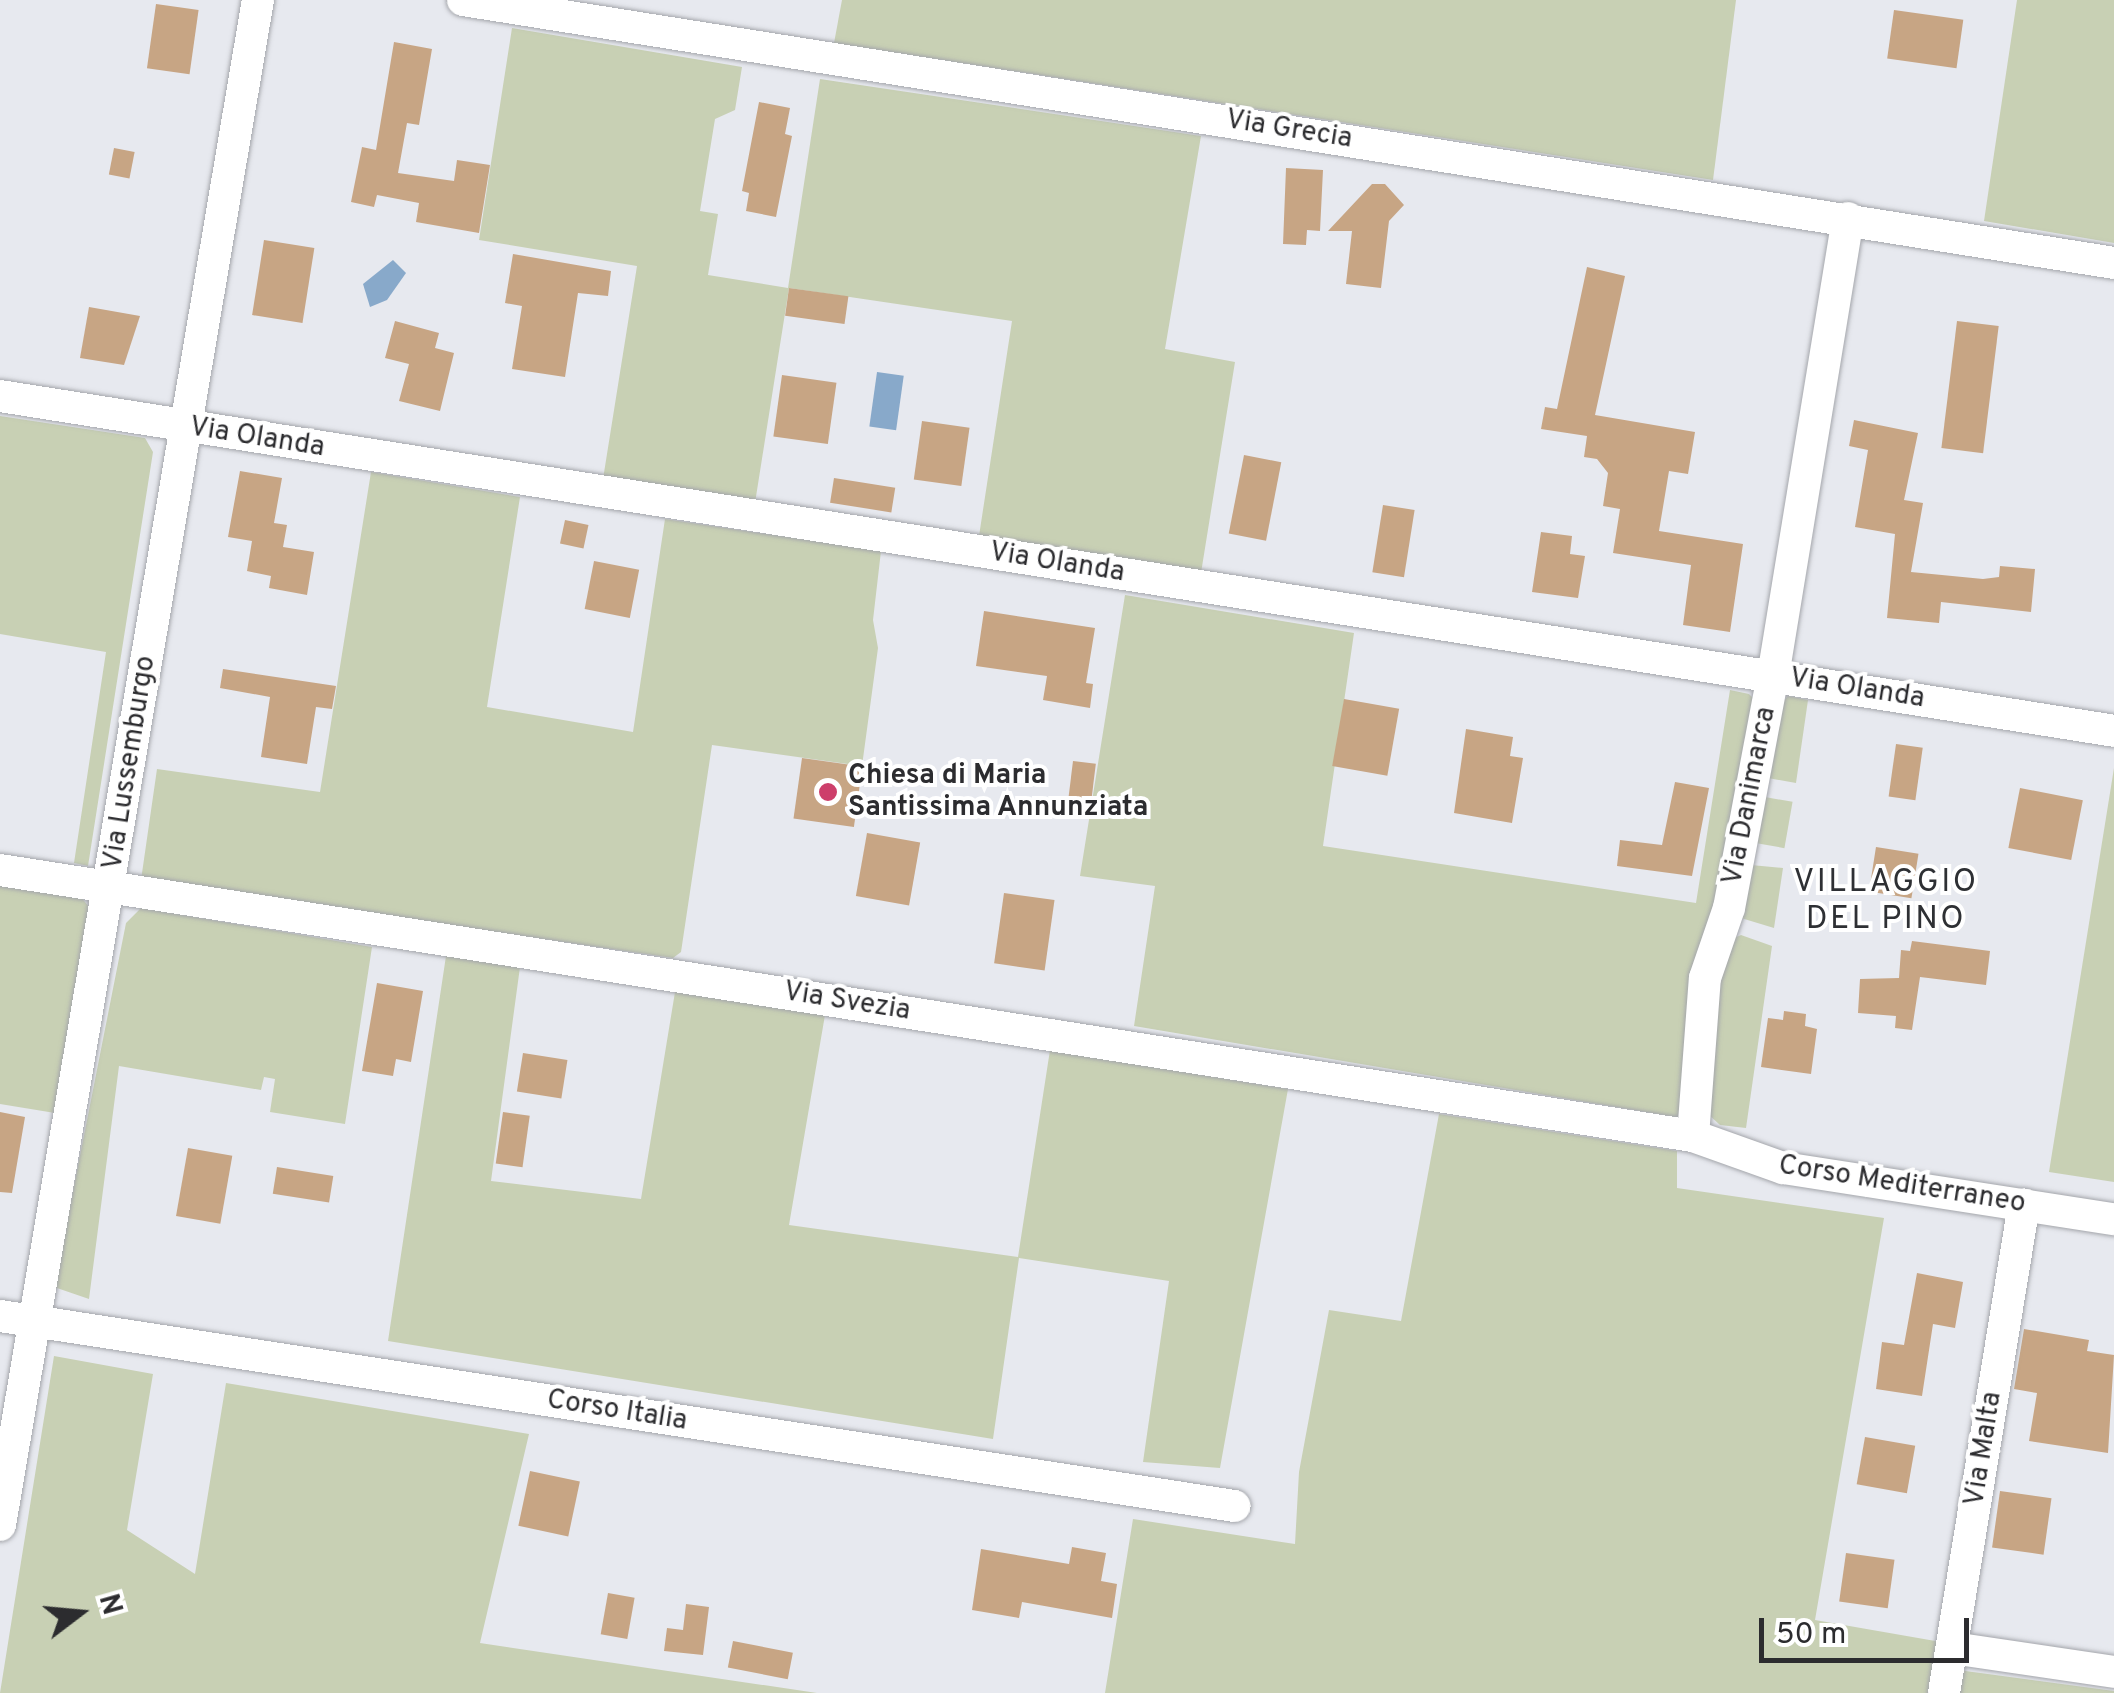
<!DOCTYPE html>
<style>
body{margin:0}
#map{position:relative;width:2114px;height:1693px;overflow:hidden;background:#e7e9ef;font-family:Overpass,sans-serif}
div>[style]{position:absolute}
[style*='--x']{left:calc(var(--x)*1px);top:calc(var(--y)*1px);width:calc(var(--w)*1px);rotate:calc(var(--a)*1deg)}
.green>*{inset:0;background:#c8d0b4;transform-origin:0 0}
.water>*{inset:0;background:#88a9ca;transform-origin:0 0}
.building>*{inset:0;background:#c7a584;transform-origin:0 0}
.roads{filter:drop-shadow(0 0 2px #a4a6ab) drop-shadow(0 0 2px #a4a6ab)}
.street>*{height:32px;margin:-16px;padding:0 16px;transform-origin:16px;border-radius:16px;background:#fff}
.dots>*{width:28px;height:28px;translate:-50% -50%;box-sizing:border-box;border:5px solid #fff;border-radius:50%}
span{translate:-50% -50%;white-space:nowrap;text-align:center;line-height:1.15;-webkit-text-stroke:8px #fff;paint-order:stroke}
.street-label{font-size:28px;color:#2c2c2f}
.poi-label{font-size:28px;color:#2c2c2f;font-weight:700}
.left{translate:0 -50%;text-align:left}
.quarter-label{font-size:32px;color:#2e3034;letter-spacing:2.5px}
.north{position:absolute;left:30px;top:1563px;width:100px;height:100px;-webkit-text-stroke:8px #fff;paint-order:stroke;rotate:74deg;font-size:28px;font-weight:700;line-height:40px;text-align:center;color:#2c2c2f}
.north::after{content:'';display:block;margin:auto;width:35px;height:45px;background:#2c2c2f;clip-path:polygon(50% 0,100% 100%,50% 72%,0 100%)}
.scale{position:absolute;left:1759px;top:1618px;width:210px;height:45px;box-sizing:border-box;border:5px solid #2c2c2f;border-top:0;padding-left:12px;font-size:30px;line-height:35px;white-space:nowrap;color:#2c2c2f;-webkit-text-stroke:8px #fff;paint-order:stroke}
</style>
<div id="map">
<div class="green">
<div style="clip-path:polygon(842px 0,1736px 0,1713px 180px,834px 43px)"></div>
<div style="clip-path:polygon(2017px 0,2114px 0,2114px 243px,1984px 221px)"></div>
<div style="clip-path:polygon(512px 28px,742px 67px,735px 110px,715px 119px,700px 211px,718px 214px,708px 275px,788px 288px,820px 79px,1201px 136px,1165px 349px,1235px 362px,1201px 573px,979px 536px,1012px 321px,789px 288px,755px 503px,603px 479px,637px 266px,479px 240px)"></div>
<div style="clip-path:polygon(0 416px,145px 438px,153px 452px,88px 866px,74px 863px,106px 652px,0 634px)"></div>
<div style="clip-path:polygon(371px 472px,520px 497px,487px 707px,633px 732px,665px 519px,881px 551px,873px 620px,878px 648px,862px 766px,712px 745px,681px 952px,673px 958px,141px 880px,157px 769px,320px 792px)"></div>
<div style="clip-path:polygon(1125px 595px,1354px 633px,1323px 846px,1696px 903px,1730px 690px,1749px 694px,1755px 700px,1682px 1118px,1134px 1026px,1155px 886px,1080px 876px)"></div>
<div style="clip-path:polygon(1788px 696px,1808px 700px,1796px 783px,1768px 778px,1781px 704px)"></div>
<div style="clip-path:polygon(2114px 768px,2114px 1182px,2049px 1172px)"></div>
<div style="left:1765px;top:797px;width:28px;height:47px;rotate:10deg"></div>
<div style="clip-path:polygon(1751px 865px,1783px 868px,1774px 928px,1741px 918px)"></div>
<div style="clip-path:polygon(0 879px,75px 890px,90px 908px,55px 1113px,0 1104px)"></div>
<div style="clip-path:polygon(141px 908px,372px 947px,345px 1124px,270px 1112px,275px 1079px,264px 1077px,261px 1090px,119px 1066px,89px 1299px,54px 1287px,126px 923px)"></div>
<div style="clip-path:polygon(1741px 935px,1772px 946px,1746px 1128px,1720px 1125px,1709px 1115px,1706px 1030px,1732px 939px)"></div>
<div style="clip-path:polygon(446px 956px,520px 967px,491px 1181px,641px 1199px,675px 992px,825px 1015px,789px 1225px,1018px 1257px,1050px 1050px,1288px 1089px,1220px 1468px,1143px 1462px,1169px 1281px,1019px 1258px,993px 1439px,388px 1341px)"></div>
<div style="clip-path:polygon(1439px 1114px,1677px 1151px,1677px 1188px,1884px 1218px,1815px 1620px,1941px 1642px,1931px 1693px,1105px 1693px,1133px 1519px,1295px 1544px,1299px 1472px,1329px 1310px,1401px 1321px)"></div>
<div style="clip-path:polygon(54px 1356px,153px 1374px,127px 1530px,195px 1574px,226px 1383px,529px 1434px,480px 1643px,817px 1693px,0 1693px)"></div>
<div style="clip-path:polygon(1958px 1670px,2114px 1691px,2114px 1693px,1954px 1693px)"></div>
</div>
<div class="water">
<div style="clip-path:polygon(393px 260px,406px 273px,387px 300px,370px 307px,363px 284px)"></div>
<div style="left:877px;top:372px;width:27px;height:55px;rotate:8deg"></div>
</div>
<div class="building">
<div style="left:156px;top:4px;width:43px;height:65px;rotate:8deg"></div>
<div style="left:1894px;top:10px;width:70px;height:49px;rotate:8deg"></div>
<div style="clip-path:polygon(394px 42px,432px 49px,419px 125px,407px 123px,398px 173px,454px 181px,457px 160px,490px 165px,479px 233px,416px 222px,419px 203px,377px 195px,374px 207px,351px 202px,362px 147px,376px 150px)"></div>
<div style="clip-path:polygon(759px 102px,790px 108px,785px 134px,792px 136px,776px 217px,746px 211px,749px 193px,742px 191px)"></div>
<div style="left:114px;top:148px;width:21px;height:27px;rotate:11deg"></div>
<div style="clip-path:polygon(1286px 168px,1323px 170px,1320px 231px,1307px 230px,1306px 245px,1283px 244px)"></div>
<div style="clip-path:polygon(1372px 184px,1385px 184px,1404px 205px,1389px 221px,1381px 288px,1346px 284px,1352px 231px,1328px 231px)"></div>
<div style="left:264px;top:240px;width:51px;height:76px;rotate:9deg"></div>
<div style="clip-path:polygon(513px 254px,611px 271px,608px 296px,578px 293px,565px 377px,512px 369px,522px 306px,505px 303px)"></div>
<div style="clip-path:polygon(1587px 267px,1625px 276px,1595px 415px,1695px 432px,1688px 474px,1669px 471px,1659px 531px,1743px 544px,1730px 632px,1683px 625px,1691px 565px,1613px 553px,1620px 509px,1603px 506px,1608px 473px,1597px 459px,1584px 457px,1587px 436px,1541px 429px,1545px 407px,1557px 409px)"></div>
<div style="left:789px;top:288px;width:60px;height:28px;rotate:8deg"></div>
<div style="clip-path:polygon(89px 307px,140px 316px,124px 365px,80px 358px)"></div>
<div style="clip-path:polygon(395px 321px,439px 333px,435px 348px,454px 353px,440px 411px,399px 401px,409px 364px,385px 358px)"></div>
<div style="left:1957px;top:321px;width:42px;height:128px;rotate:7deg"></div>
<div style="left:782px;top:375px;width:55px;height:62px;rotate:8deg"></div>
<div style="clip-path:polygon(1854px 420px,1918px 433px,1904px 500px,1923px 503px,1911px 572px,1983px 579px,1999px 577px,2000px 566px,2035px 569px,2031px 612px,1941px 602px,1939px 623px,1887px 618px,1895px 534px,1855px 527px,1868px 450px,1849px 446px)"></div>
<div style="left:922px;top:421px;width:48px;height:59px;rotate:8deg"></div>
<div style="left:1244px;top:455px;width:38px;height:80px;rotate:11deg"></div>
<div style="clip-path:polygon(240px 471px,282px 478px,274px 523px,287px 525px,283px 547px,314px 552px,307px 595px,269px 588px,271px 576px,247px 571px,252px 541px,228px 537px)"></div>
<div style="left:834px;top:478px;width:62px;height:25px;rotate:9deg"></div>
<div style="left:1383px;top:505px;width:32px;height:68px;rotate:9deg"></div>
<div style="left:565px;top:520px;width:24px;height:24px;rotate:12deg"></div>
<div style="clip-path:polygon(1541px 532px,1572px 536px,1570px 554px,1585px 556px,1578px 598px,1532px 592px)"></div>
<div style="left:594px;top:561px;width:46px;height:49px;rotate:11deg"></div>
<div style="clip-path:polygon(984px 611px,1095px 628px,1086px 683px,1093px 684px,1090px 708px,1043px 700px,1047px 676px,976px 666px)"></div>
<div style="clip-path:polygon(223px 669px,336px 686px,332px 709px,316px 707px,307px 764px,261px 757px,270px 697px,220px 688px)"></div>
<div style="left:1344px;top:699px;width:56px;height:68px;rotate:10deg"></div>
<div style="clip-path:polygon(1466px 729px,1513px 737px,1510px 756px,1523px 758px,1512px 823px,1454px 813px)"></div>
<div style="left:1896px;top:744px;width:27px;height:53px;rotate:8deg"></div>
<div style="left:802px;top:758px;width:61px;height:61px;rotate:8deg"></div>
<div style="left:1073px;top:761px;width:23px;height:39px;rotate:7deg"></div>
<div style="clip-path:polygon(1675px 782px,1709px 788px,1692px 876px,1617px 866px,1620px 840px,1662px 845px)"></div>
<div style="left:2020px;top:788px;width:64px;height:61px;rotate:11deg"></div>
<div style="left:867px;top:833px;width:54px;height:64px;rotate:10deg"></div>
<div style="left:1876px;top:847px;width:43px;height:45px;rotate:9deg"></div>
<div style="left:1004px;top:893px;width:51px;height:71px;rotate:8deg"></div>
<div style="clip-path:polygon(1912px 941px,1990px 951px,1986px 985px,1920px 977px,1912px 1030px,1895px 1028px,1896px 1016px,1858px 1013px,1860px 979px,1899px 978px,1901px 950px,1910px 951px)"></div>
<div style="clip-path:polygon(377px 983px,423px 991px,411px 1062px,396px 1059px,393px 1076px,362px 1071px)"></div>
<div style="clip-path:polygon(1784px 1011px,1806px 1014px,1805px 1026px,1817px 1029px,1811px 1074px,1761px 1067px,1768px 1018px,1783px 1020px)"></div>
<div style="left:523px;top:1053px;width:45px;height:39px;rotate:9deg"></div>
<div style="clip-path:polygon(0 1112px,25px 1117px,12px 1193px,0 1192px)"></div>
<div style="left:503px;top:1112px;width:27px;height:52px;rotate:8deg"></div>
<div style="left:188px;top:1148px;width:45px;height:69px;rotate:10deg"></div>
<div style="left:277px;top:1167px;width:57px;height:27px;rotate:9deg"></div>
<div style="clip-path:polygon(1917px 1273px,1963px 1282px,1955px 1328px,1933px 1324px,1922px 1396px,1876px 1389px,1882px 1342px,1904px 1345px)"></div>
<div style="clip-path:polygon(2024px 1329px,2089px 1340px,2087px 1351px,2114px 1355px,2108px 1453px,2029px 1441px,2037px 1393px,2014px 1389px)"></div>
<div style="left:1865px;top:1437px;width:51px;height:48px;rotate:10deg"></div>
<div style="left:530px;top:1471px;width:51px;height:56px;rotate:12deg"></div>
<div style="left:2000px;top:1491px;width:52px;height:57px;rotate:8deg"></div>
<div style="clip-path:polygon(1072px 1547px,1106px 1553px,1101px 1581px,1117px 1584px,1112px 1618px,1022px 1602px,1019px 1618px,972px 1610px,981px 1549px,1069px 1564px)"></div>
<div style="left:1846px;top:1553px;width:49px;height:49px;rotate:8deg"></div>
<div style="left:608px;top:1593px;width:27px;height:42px;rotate:10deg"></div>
<div style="clip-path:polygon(686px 1604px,709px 1607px,703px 1655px,664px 1651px,667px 1628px,683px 1630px)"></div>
<div style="left:733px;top:1641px;width:61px;height:27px;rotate:11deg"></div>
</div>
<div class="roads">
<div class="street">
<div style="--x:463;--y:0;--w:1672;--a:9.05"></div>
<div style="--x:0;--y:396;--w:2140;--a:9"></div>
<div style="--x:0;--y:870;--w:1714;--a:8.93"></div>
<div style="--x:1693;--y:1136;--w:96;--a:19.6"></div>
<div style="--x:1783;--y:1168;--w:335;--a:8.8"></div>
<div style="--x:1693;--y:1136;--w:158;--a:-85.7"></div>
<div style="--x:1705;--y:978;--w:74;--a:-71.1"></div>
<div style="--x:1729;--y:908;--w:236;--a:-79.3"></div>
<div style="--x:1773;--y:676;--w:464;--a:-80.7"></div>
<div style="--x:0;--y:1316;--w:1249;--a:8.75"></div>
<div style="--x:0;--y:1525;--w:1547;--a:-80.4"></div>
<div style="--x:1952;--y:1648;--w:164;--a:8.4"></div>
<div style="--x:1944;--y:1693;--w:495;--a:-80.7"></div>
</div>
</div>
<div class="dots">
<div style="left:828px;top:792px;background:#cd3f6b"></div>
</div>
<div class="street-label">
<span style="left:1289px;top:130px;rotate:9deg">Via Grecia</span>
<span style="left:257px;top:438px;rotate:9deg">Via Olanda</span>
<span style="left:1057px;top:563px;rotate:9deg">Via Olanda</span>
<span style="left:1857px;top:689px;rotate:9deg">Via Olanda</span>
<span style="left:130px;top:763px;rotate:-81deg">Via Lussemburgo</span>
<span style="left:1750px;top:796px;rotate:-79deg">Via Danimarca</span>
<span style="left:847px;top:1002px;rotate:9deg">Via Svezia</span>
<span style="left:1902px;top:1185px;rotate:9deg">Corso Mediterraneo</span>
<span style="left:617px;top:1411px;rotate:9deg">Corso Italia</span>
<span style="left:1984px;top:1449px;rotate:-81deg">Via Malta</span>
</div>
<div class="poi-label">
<span class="left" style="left:848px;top:792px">Chiesa di Maria<br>Santissima Annunziata</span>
</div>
<div class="quarter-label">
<span style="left:1886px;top:902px">VILLAGGIO<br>DEL PINO</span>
</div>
<div class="north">N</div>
<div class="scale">50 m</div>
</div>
